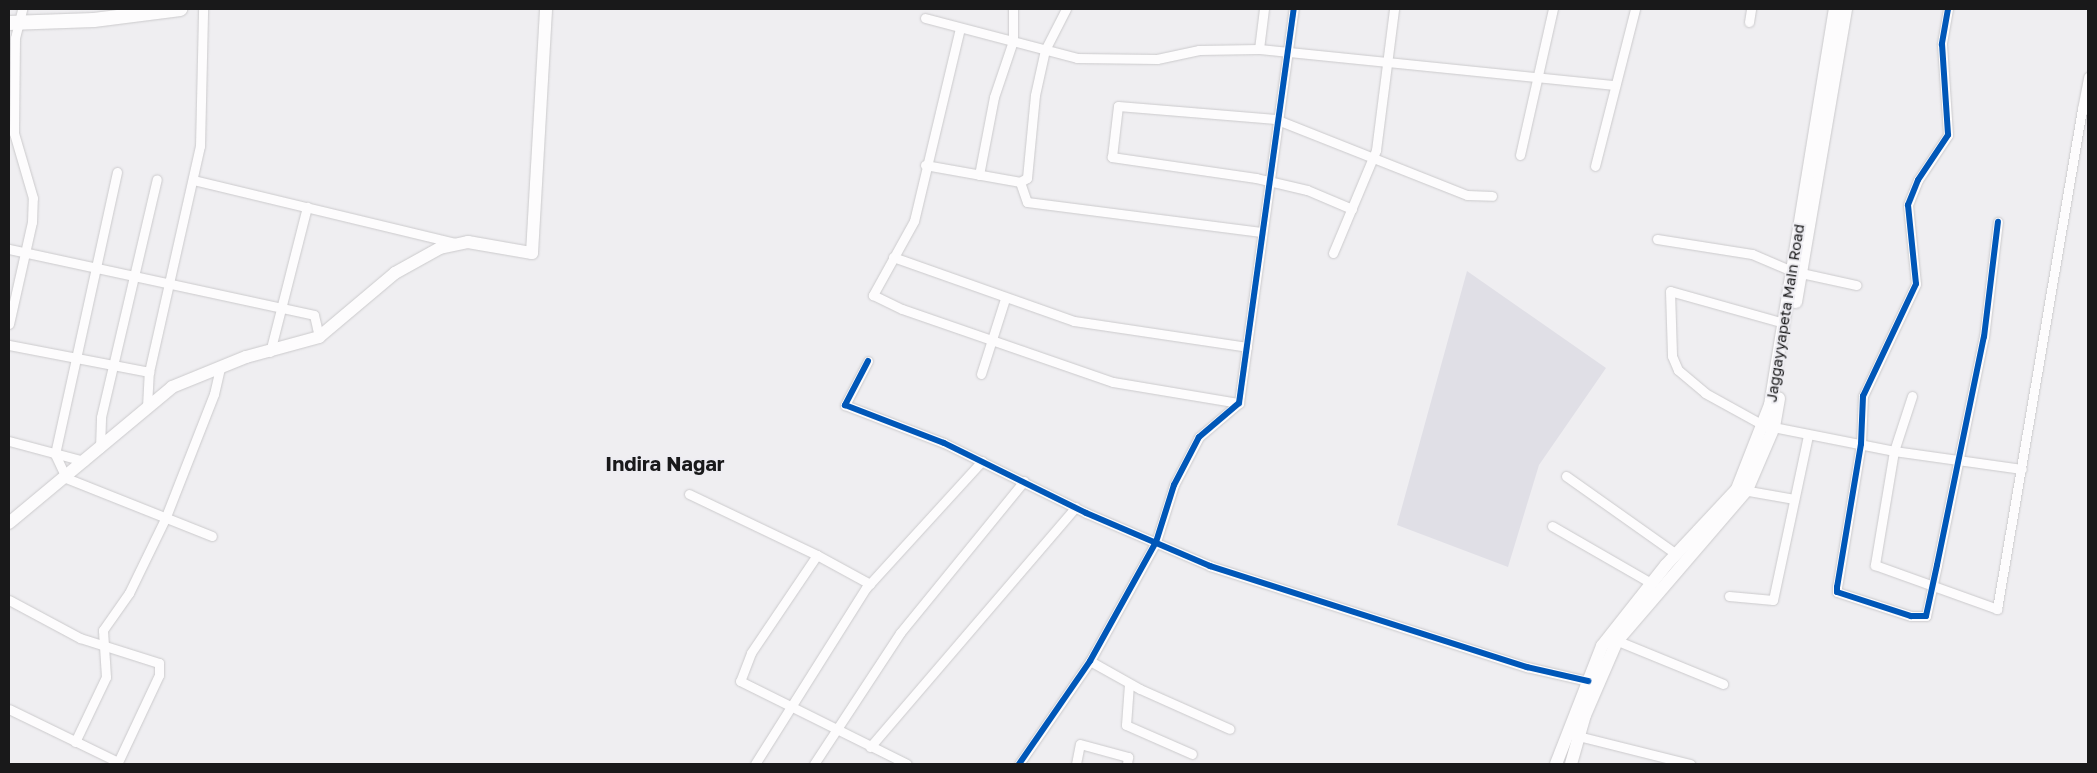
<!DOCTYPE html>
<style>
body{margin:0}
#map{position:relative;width:2097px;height:773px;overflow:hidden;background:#efeef1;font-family:"Golos Text",sans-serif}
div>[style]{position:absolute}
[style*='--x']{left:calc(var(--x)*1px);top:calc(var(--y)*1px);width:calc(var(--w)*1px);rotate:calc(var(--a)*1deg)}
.built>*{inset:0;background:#e0dfe6}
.roads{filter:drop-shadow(0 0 1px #cbcacc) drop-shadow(0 0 1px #cbcacc)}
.street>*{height:9px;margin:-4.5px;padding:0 4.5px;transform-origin:4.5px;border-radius:4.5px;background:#fdfcfd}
.secondary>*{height:12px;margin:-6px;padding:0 6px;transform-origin:6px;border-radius:6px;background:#fdfcfd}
.primary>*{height:14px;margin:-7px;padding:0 7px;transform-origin:7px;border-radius:7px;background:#fdfcfd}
.cycleway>*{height:6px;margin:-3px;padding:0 3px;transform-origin:3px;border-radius:3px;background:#0057b8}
span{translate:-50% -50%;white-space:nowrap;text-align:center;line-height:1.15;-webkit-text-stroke:4px #eeedf2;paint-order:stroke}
.street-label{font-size:15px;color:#19191a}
.district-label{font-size:20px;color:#19191a;font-weight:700}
.frame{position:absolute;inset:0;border:10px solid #19191a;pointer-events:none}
</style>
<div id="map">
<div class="built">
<div style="clip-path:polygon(1467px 271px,1606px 368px,1539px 465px,1508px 567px,1397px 525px)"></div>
</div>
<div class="roads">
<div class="street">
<div style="--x:1948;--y:9;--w:36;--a:100"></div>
<div style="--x:1942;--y:44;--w:91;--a:86.2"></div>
<div style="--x:1948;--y:135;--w:54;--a:123.7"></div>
<div style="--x:1918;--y:180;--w:27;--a:112"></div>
<div style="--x:1908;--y:205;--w:79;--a:84.2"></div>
<div style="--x:1916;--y:284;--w:124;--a:115.3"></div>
<div style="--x:1863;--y:396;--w:48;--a:92.4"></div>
<div style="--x:1861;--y:444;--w:145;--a:99.5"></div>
<div style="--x:1837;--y:587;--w:5;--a:90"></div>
<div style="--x:1837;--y:592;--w:78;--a:18"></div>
<div style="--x:1911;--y:616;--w:15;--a:0"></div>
<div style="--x:1926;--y:616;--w:52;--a:-77.8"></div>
<div style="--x:1937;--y:565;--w:233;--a:-78.4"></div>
<div style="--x:1984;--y:337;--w:116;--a:-83.1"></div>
<div style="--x:925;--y:18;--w:157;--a:14.7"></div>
<div style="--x:1077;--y:58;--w:80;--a:0.7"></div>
<div style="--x:1157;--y:59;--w:43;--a:-12.1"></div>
<div style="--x:1199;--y:50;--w:60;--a:-1"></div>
<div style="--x:1259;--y:49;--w:358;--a:5.8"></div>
<div style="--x:1749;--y:22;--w:13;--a:-81"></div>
<div style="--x:960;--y:28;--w:198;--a:103.4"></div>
<div style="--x:914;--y:221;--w:85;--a:119"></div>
<div style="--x:873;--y:295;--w:32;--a:26"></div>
<div style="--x:902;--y:309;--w:223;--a:19.1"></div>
<div style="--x:1113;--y:382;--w:128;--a:9.5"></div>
<div style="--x:1259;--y:49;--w:40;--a:-82.9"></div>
<div style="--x:2088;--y:110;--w:6;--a:-171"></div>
<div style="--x:2082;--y:109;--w:33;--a:-79"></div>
<div style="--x:1520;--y:155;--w:150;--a:-77.3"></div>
<div style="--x:925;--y:165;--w:97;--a:10.1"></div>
<div style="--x:1020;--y:182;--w:8;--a:-30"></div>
<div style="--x:1027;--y:178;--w:83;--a:-84.5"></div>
<div style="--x:1035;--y:95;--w:46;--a:-77.5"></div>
<div style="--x:1045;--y:50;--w:46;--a:-62.9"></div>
<div style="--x:1595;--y:166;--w:162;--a:-75.7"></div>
<div style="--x:117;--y:172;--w:289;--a:102.4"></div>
<div style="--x:55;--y:454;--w:26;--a:65"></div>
<div style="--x:66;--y:478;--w:157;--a:21.7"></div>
<div style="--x:979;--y:175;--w:79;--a:-79.1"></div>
<div style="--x:994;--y:97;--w:59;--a:-71.3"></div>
<div style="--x:1013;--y:41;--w:32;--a:-90"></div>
<div style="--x:193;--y:180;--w:269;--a:13.5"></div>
<div style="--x:1020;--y:182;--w:21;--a:71"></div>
<div style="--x:1027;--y:202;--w:236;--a:7.3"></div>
<div style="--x:1352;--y:209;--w:49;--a:-157.1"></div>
<div style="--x:1307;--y:190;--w:52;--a:-166.8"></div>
<div style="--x:1256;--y:178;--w:146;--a:-171.7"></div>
<div style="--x:1112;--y:157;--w:51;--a:-83.3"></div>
<div style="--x:1118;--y:106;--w:158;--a:4.7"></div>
<div style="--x:1275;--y:119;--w:206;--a:21.6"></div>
<div style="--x:1467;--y:195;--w:25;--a:2"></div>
<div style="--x:1657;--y:239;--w:96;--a:9"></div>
<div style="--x:1752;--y:254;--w:43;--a:23"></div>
<div style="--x:1792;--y:271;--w:66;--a:12.3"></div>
<div style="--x:9;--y:249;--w:312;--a:12.2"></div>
<div style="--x:314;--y:315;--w:23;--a:77"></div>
<div style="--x:1333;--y:253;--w:112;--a:-67.3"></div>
<div style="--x:1376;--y:150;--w:142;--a:-82.7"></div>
<div style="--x:893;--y:257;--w:192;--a:19.5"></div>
<div style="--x:1074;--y:321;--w:175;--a:8.5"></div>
<div style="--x:1784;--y:323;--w:118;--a:-164.3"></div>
<div style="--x:1670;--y:291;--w:65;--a:88.2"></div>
<div style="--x:1672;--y:356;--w:15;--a:67"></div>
<div style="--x:1678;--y:370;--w:35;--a:40"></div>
<div style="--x:1705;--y:393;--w:66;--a:28.9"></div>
<div style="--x:1763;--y:425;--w:134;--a:11.2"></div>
<div style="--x:1894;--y:451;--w:129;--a:8"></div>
<div style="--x:9;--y:324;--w:105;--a:-77.3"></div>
<div style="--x:32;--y:222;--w:24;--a:-88"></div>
<div style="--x:33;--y:198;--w:68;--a:-106.3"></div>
<div style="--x:14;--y:133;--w:95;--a:-89.4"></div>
<div style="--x:15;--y:38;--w:30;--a:-76"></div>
<div style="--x:9;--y:345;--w:143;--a:10.9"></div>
<div style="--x:270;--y:352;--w:150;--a:-75.7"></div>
<div style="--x:868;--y:361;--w:50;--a:117.6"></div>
<div style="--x:845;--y:405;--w:106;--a:21"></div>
<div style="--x:944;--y:443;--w:158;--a:26.2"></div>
<div style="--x:1086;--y:513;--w:135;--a:23.1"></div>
<div style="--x:1210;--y:566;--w:333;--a:17.7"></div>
<div style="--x:1527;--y:667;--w:63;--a:12.9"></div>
<div style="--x:981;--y:374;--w:79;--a:-72.3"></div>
<div style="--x:1912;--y:396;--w:58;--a:108.1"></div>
<div style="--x:1894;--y:451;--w:116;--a:99.5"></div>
<div style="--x:1875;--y:565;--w:130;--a:19.8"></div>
<div style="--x:1997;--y:609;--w:507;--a:-80.35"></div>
<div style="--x:147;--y:407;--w:35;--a:-87"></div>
<div style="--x:149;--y:372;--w:232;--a:-77.3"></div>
<div style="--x:200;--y:146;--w:137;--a:-88.7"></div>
<div style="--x:9;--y:441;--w:78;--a:14.9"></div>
<div style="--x:100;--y:448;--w:31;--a:-88"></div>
<div style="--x:101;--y:417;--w:244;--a:-76.8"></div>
<div style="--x:1566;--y:476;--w:135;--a:35.3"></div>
<div style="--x:1743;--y:490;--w:52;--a:10"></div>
<div style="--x:689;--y:494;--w:142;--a:25.5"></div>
<div style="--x:1552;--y:526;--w:114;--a:29.9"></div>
<div style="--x:870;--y:584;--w:60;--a:-151.3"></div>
<div style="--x:817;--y:555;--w:118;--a:124"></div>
<div style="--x:751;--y:653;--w:30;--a:111"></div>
<div style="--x:740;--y:681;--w:186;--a:26.4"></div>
<div style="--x:1729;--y:596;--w:44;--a:5.2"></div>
<div style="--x:1773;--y:600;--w:169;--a:-78"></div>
<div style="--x:9;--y:600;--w:81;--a:28.2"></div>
<div style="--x:80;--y:638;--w:83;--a:17.6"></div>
<div style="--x:159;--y:663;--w:12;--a:90"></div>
<div style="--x:159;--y:675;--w:96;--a:115.2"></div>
<div style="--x:118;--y:762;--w:121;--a:-154.1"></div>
<div style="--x:1613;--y:639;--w:119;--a:22.2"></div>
<div style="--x:1090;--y:661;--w:57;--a:29.2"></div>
<div style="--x:1140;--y:689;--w:98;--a:24"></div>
<div style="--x:1129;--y:684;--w:41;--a:94.2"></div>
<div style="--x:1126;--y:725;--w:72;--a:23.7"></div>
<div style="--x:1574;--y:735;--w:120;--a:14"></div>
<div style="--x:75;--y:742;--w:72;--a:-64.5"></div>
<div style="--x:106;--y:677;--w:47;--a:-93.7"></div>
<div style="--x:103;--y:630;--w:45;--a:-54.9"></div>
<div style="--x:129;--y:593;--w:82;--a:-64.1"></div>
<div style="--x:165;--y:519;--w:134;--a:-68.6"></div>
<div style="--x:214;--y:394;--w:28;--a:-77"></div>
<div style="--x:870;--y:747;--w:316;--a:-49.4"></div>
<div style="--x:755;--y:764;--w:208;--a:-57.8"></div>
<div style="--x:866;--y:588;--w:172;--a:-47.6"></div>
<div style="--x:814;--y:764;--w:157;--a:-56.7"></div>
<div style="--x:900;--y:633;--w:196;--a:-50.8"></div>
<div style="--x:1019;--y:764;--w:125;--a:-55.4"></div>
<div style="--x:1090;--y:661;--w:136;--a:-61"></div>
<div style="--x:1156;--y:542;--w:60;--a:-72.5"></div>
<div style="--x:1174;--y:485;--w:54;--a:-62.5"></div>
<div style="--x:1199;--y:437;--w:52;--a:-40.4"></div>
<div style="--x:1239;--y:403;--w:398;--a:-82.1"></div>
<div style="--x:1076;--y:764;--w:20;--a:-79"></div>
<div style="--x:1080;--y:744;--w:50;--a:15.2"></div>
<div style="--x:1128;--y:757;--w:7;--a:98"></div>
</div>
<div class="secondary">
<div style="--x:1796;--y:302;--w:297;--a:-80.3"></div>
<div style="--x:9;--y:523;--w:212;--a:-39.8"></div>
<div style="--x:172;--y:387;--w:80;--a:-22.1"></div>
<div style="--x:246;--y:357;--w:76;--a:-15.3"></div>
<div style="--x:319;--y:337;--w:99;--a:-40.1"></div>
<div style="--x:395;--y:273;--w:51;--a:-29.1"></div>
<div style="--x:440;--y:248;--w:29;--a:-12"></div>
<div style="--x:468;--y:242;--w:65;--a:9.8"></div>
<div style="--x:532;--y:253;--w:244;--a:-86.7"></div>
<div style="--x:1556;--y:764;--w:127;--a:-68.7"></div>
<div style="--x:1602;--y:646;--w:103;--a:-51.7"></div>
<div style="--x:1666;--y:565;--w:104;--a:-46.9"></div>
<div style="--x:1737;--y:489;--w:90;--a:-68.6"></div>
<div style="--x:1770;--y:405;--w:401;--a:-80.7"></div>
<div style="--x:1571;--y:764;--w:51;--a:-74.1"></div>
<div style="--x:1585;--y:715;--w:81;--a:-66.6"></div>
<div style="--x:1617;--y:641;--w:199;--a:-49.3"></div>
<div style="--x:1747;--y:490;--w:69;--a:-66.8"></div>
<div style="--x:1774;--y:427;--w:29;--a:-80"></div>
</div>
<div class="primary">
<div style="--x:9;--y:23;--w:85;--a:-2"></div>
<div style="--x:94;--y:20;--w:87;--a:-7.3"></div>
</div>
</div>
<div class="cycleway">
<div style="--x:1948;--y:9;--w:36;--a:100"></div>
<div style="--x:1942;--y:44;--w:91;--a:86.2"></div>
<div style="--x:1948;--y:135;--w:54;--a:123.7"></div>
<div style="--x:1918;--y:180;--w:27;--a:112"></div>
<div style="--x:1908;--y:205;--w:79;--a:84.2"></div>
<div style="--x:1916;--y:284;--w:124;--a:115.3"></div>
<div style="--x:1863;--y:396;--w:48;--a:92.4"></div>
<div style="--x:1861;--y:444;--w:145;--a:99.5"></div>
<div style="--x:1837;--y:587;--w:5;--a:90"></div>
<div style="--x:1837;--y:592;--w:78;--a:18"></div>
<div style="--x:1911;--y:616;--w:15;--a:0"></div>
<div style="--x:1926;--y:616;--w:52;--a:-77.8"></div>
<div style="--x:1937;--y:565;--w:233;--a:-78.4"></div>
<div style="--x:1984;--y:337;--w:116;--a:-83.1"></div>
<div style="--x:868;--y:361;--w:50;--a:117.6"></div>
<div style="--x:845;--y:405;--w:106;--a:21"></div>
<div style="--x:944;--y:443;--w:158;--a:26.2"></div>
<div style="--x:1086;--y:513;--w:135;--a:23.1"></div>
<div style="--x:1210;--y:566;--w:333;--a:17.7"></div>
<div style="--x:1527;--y:667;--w:63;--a:12.9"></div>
<div style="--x:1019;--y:764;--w:125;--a:-55.4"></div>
<div style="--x:1090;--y:661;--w:136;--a:-61"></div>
<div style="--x:1156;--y:542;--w:60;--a:-72.5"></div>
<div style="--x:1174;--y:485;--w:54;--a:-62.5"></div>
<div style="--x:1199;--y:437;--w:52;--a:-40.4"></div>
<div style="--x:1239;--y:403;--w:398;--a:-82.1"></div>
</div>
<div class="street-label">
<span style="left:1785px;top:313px;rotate:-81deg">Jaggayyapeta Main Road</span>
</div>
<div class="district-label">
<span style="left:665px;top:463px">Indira Nagar</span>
</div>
<div class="frame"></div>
</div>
